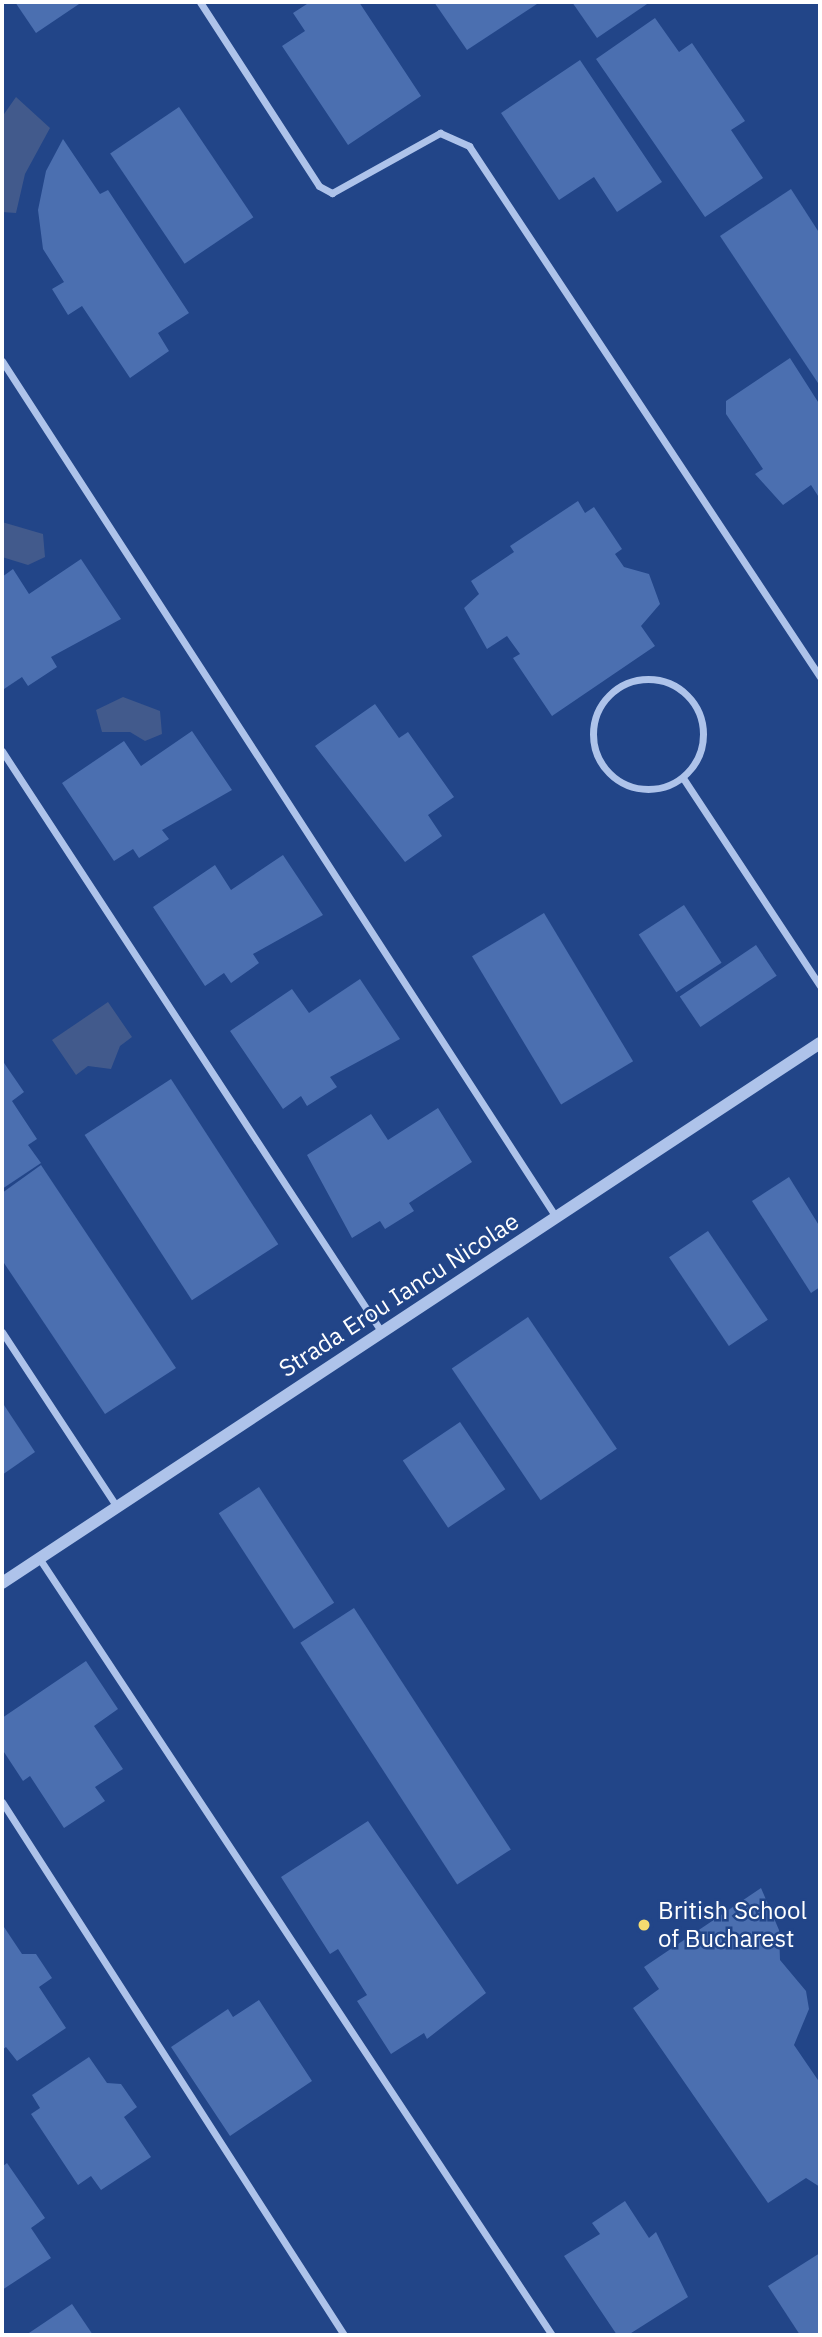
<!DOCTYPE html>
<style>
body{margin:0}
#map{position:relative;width:822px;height:2337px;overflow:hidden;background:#224588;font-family:"IBM Plex Sans",sans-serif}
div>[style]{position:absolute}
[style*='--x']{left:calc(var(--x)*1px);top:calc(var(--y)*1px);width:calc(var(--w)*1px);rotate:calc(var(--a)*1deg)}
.water>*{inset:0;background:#425a8c}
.building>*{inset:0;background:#4b6fb0;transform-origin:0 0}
.minor>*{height:7px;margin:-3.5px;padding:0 3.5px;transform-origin:3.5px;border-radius:3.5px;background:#aec3ea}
.minor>.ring{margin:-3.5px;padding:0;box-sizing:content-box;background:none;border:7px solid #aec3ea;border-radius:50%}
.tertiary>*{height:12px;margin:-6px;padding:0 6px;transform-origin:6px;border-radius:6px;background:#aec3ea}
.dots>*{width:19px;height:19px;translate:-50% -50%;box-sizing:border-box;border:4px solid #224588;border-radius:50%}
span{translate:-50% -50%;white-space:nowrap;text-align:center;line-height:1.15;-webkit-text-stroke:5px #224588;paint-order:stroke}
.street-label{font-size:24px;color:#fff}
.poi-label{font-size:24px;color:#fff}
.left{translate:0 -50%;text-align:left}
.frame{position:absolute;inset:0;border:4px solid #fff;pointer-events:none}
</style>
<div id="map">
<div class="water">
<div style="clip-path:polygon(16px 97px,50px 128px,25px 174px,16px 213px,2px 212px,2px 117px)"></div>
<div style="clip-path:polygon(2px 522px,43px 534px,45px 557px,28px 565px,2px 557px)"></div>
<div style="clip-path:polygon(123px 697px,160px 711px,162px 734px,145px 741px,130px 732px,102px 732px,96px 710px)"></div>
<div style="clip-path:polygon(108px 1002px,132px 1037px,120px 1046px,111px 1069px,88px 1066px,76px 1075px,52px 1040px)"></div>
</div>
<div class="building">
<div style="clip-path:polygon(15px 2px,82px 2px,36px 33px)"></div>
<div style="clip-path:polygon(310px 2px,359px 2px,421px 96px,348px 145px,282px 46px,305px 31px,293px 13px)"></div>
<div style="clip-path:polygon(434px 2px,540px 2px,467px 50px)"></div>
<div style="clip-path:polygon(572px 2px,650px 2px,597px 38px)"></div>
<div style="clip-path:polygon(655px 18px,679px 52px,692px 43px,745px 121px,731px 130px,763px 178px,705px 217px,596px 59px)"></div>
<div style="clip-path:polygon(580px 60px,662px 182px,617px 212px,594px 177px,559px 200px,501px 113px)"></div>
<div style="left:179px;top:107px;width:133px;height:83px;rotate:56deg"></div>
<div style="clip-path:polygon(63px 139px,100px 194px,108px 190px,189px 313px,158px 333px,169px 351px,130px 378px,82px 306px,68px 315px,52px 289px,64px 282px,43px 249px,38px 210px,46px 171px)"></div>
<div style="clip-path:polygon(791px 189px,820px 234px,820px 386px,720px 236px)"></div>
<div style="clip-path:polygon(790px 358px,820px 405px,820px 499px,811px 485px,783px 505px,755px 474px,763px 469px,726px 414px,726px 401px)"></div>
<div style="clip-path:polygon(578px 501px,585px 513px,594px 507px,622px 549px,615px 554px,624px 567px,649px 574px,660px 604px,641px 626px,655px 646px,552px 716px,513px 658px,520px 654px,507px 636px,487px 649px,464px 608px,479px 594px,471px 581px,514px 552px,510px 546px)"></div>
<div style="clip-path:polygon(81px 559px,121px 619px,51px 657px,57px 667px,28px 686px,22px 677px,4px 689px,2px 577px,13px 569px,29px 594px)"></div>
<div style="clip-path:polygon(375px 704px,399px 738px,408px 732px,454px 797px,428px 815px,442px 836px,405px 862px,315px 746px)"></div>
<div style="clip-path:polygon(192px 731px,232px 790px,162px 830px,169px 839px,139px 858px,133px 849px,114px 861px,62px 783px,124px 741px,141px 766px)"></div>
<div style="clip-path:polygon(283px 855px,323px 915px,253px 954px,259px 963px,231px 983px,224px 973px,205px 986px,153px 907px,215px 865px,231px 890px)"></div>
<div style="left:684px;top:905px;width:69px;height:54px;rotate:57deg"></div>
<div style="left:544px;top:913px;width:173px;height:84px;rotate:59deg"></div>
<div style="left:756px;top:945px;width:37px;height:92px;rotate:56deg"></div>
<div style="clip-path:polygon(360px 979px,400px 1039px,330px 1077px,337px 1087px,307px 1106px,301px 1096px,283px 1109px,230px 1031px,292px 989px,309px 1013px)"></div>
<div style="clip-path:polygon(2px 1060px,24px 1092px,12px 1101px,37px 1139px,28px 1145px,41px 1163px,2px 1189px)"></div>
<div style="left:171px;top:1079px;width:197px;height:103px;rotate:57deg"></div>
<div style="clip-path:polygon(438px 1108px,472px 1162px,409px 1203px,414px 1211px,385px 1229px,380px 1221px,352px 1238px,307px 1155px,371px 1114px,388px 1140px)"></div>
<div style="clip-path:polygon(41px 1165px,176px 1368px,105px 1414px,2px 1260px,2px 1193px)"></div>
<div style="clip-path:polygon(789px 1177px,820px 1227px,820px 1287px,811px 1293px,752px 1201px)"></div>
<div style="left:708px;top:1231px;width:107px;height:47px;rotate:56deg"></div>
<div style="left:528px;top:1317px;width:159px;height:92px;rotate:56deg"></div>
<div style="clip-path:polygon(2px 1402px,35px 1452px,2px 1475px)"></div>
<div style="left:460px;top:1422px;width:81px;height:69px;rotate:56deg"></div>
<div style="left:259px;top:1487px;width:138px;height:48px;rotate:57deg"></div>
<div style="left:354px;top:1608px;width:288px;height:64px;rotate:57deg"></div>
<div style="clip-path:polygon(86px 1661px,118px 1709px,94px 1726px,123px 1769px,95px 1787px,105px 1801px,64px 1828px,30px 1776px,23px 1781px,2px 1749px,2px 1718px)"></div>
<div style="clip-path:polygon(368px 1821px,486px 1993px,427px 2039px,424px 2033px,391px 2054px,357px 2001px,367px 1995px,338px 1949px,330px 1954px,281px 1877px)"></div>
<div style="clip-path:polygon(761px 1888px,779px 1930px,780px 1960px,806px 1991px,809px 2009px,794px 2045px,820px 2083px,820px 2187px,806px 2178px,768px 2203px,633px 2008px,659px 1989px,644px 1967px)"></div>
<div style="clip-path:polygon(4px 1927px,22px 1954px,36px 1954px,52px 1978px,39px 1987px,66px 2028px,17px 2061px,6px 2047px,2px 2050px)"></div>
<div style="clip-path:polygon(259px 2000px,312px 2081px,230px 2136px,171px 2047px,228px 2009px,233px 2017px)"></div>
<div style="clip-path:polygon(89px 2057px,107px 2083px,121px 2084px,137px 2107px,124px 2117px,151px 2157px,101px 2190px,91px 2176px,78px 2185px,31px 2114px,40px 2108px,32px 2095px)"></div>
<div style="clip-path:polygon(7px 2163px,45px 2218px,31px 2228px,51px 2258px,2px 2290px,2px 2167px)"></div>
<div style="clip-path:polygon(625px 2201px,649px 2238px,656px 2232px,688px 2297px,628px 2335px,617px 2335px,564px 2256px,600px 2234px,592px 2223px)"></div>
<div style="clip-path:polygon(820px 2253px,820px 2333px,800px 2335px,768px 2286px)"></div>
<div style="clip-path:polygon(72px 2304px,93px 2335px,26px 2335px)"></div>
</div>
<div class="minor">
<div style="--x:200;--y:2;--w:219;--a:57.1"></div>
<div style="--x:319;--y:186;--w:15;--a:28"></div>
<div style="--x:332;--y:193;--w:124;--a:-29.1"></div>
<div style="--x:440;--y:133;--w:32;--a:24"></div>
<div style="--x:469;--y:146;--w:637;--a:56.53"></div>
<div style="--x:2;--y:361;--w:1020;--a:57.09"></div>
<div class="ring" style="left:593px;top:679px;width:103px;height:103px"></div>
<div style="--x:2;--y:751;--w:693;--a:56.84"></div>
<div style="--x:683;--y:778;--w:249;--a:56.6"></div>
<div style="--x:2;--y:1332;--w:209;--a:56.7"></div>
<div style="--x:39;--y:1558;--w:931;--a:56.57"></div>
<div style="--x:2;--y:1802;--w:633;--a:57.31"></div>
</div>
<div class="tertiary">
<div style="--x:2;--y:1583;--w:980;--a:-33.43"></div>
</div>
<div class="dots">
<div style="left:644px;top:1925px;background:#f5dc70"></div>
</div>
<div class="street-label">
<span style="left:399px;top:1295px;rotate:-33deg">Strada Erou Iancu Nicolae</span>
</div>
<div class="poi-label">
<span class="left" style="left:658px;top:1925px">British School<br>of Bucharest</span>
</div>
<div class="frame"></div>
</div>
